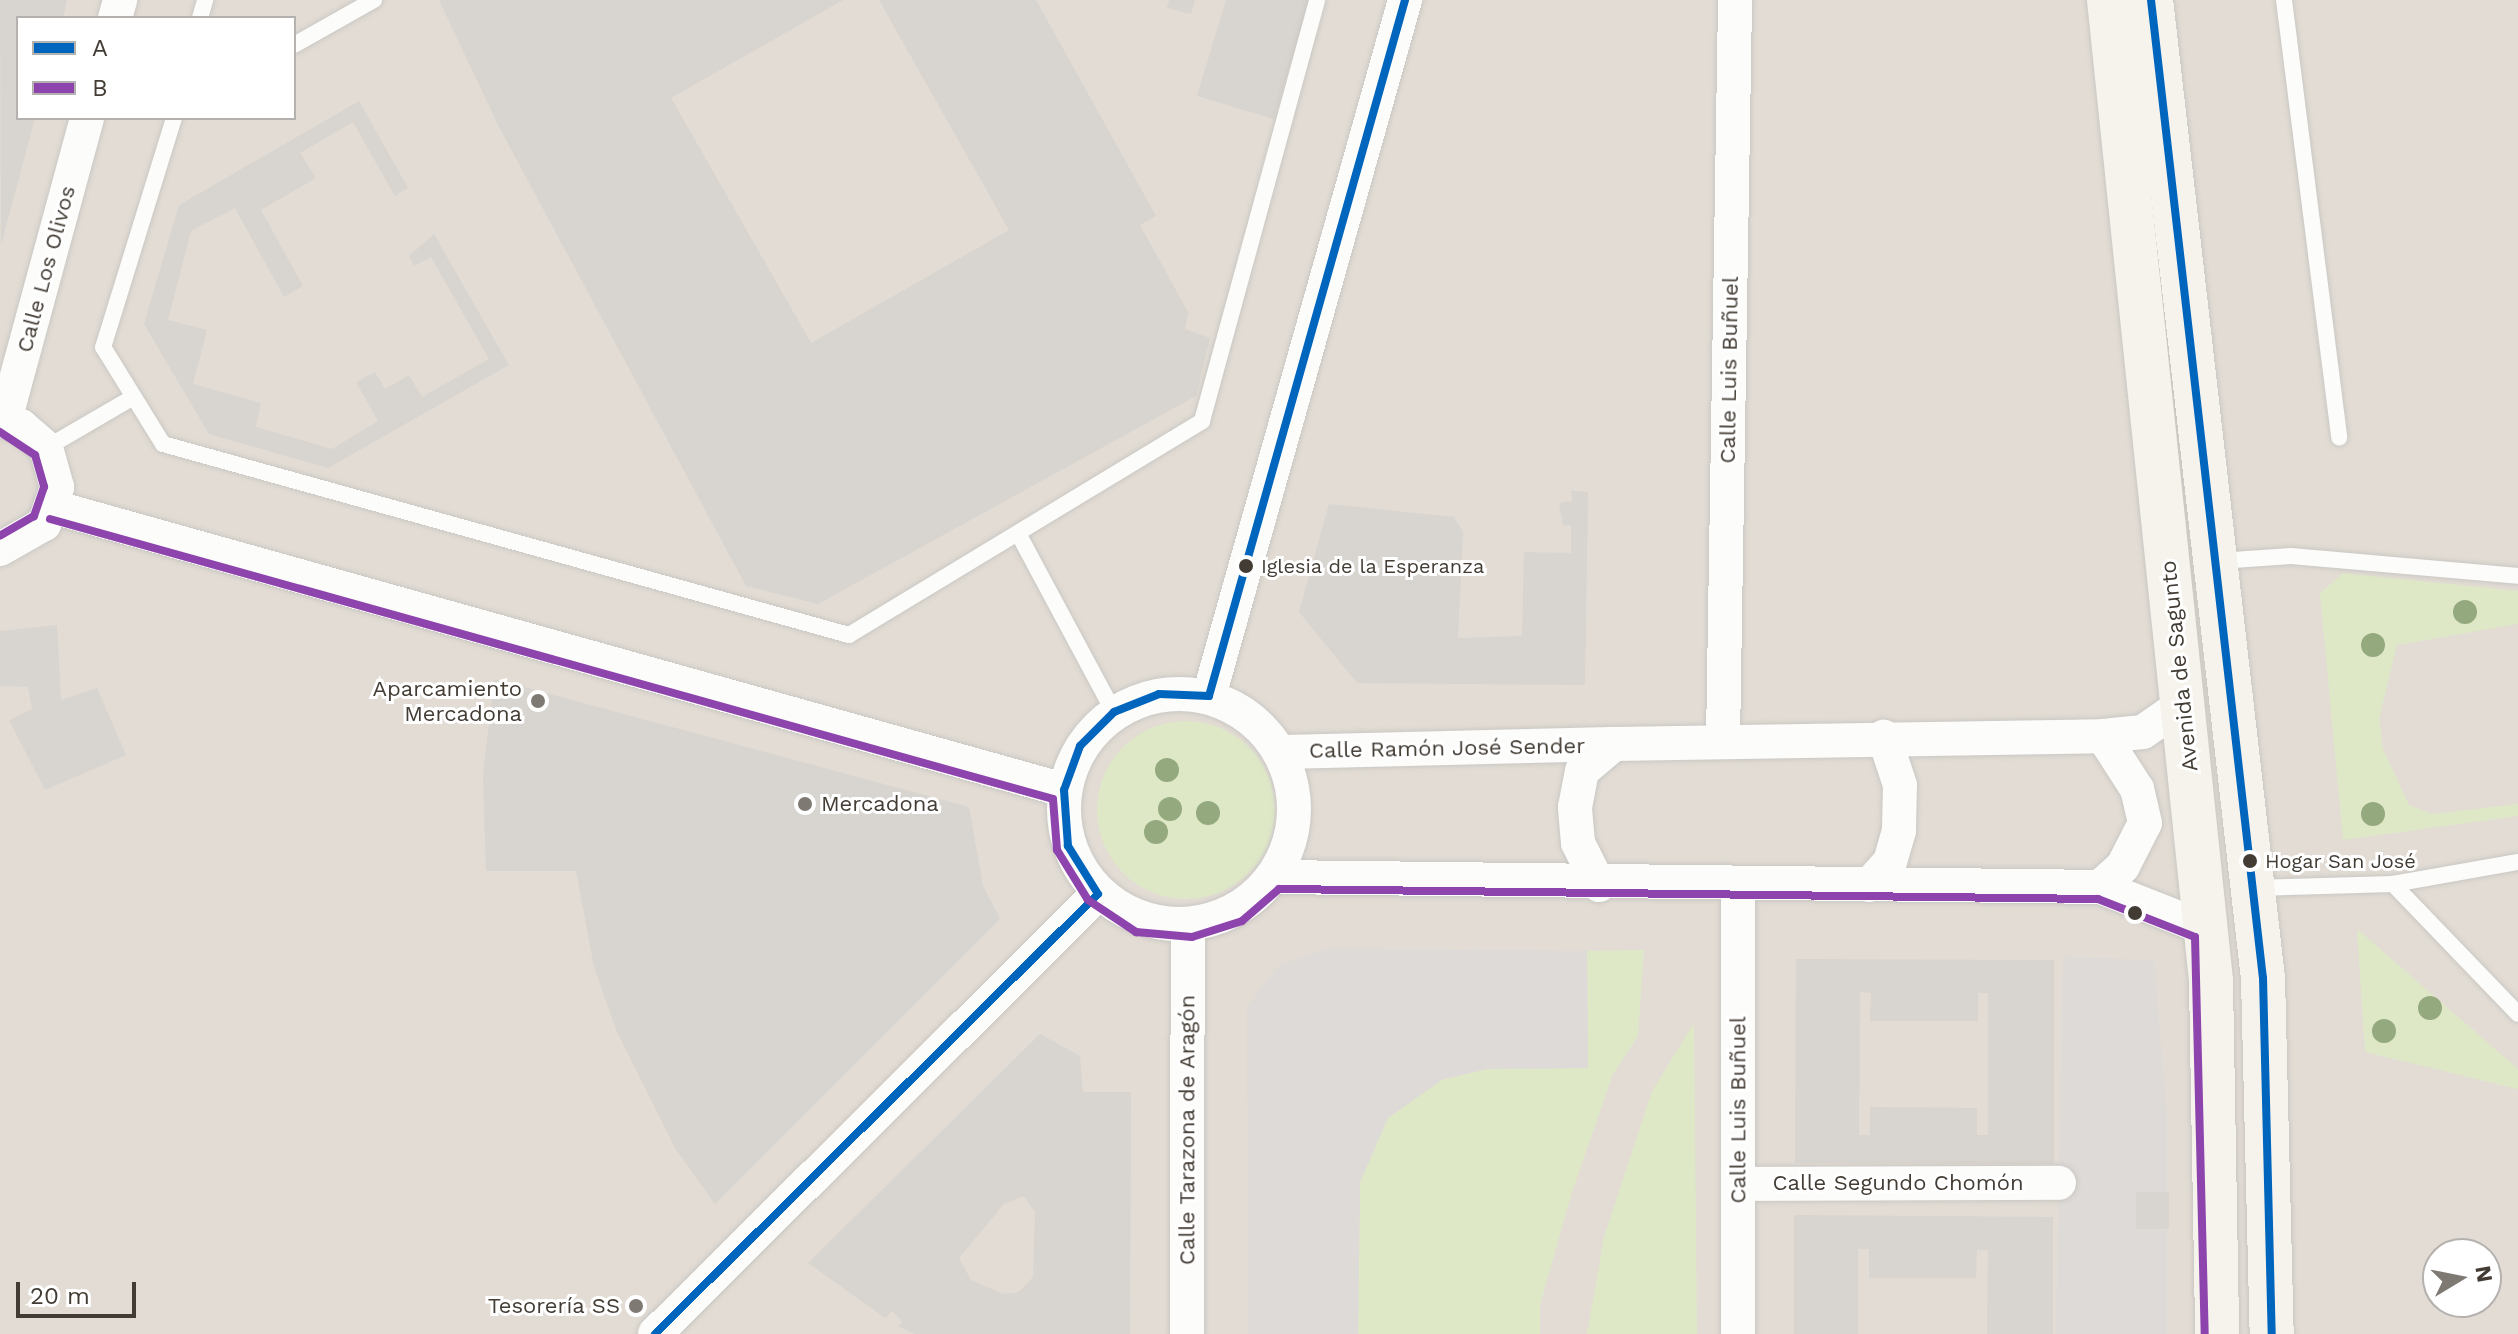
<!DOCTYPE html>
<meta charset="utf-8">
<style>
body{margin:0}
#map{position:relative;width:2518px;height:1334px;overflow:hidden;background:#eeebe7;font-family:"Work Sans",sans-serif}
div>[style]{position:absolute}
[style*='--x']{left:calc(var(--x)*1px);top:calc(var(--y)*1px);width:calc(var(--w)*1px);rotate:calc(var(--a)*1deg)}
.residential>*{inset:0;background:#e2dcd4}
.green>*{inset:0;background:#dee8c7}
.round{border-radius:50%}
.parking>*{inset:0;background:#dddad7}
.building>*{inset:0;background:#d8d4cf;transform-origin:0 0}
.roads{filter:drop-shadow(0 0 2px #cac7c3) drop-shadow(0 0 2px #cac7c3)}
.service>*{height:16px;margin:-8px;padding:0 8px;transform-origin:8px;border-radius:8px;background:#fcfcfb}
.minor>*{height:34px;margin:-17px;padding:0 17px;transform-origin:17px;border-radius:17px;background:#fcfcfb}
.minor>.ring{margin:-17px;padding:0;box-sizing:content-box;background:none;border:34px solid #fcfcfb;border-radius:50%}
.secondary>*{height:44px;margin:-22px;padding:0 22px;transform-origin:22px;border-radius:22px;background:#f6f3ed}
.bus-1>*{height:8px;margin:-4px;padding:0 4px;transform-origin:4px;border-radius:4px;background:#0065bd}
.bus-2>*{height:8px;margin:-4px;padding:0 4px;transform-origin:4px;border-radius:4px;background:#8e44ad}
.trees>*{width:24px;height:24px;margin:-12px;border-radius:50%;background:#94a97e}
.dots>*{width:22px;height:22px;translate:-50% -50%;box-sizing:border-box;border:4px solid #fff;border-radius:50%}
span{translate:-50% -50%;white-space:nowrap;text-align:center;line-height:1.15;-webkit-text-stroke:6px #fff;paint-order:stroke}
.bus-label{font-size:20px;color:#433c34}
.left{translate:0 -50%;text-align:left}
.street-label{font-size:22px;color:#433c34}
.poi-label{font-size:22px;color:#433c34}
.right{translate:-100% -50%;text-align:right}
.legend{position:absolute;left:16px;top:16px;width:280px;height:104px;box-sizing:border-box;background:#fff;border:2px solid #b4b1ae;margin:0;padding:10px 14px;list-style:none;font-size:24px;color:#433c34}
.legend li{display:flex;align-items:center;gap:16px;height:40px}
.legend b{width:40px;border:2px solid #b4b1ae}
.north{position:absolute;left:2422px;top:1238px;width:80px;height:80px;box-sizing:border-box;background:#fff;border:2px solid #b4b1ae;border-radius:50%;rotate:80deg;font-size:22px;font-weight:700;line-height:32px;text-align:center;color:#433c34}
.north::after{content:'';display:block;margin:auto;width:28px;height:36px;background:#7f7973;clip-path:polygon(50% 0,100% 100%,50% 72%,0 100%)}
.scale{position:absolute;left:16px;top:1282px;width:120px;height:36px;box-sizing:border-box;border:4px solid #433c34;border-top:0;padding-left:10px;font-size:24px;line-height:28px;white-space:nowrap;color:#433c34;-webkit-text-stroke:6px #fff;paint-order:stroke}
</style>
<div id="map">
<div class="residential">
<div style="clip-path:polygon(evenodd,0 0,2518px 0,2518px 1334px,0 1334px,0 0,18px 18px,294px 18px,294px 118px,18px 118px,18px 18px,0 0,2438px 1254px,2486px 1254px,2486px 1302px,2438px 1302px,2438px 1254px)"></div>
</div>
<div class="green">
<div style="clip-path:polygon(2343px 573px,2518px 591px,2518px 624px,2397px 645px,2379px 719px,2383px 749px,2409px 805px,2432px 814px,2518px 804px,2518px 816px,2343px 840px,2320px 593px)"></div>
<div class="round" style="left:1097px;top:721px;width:178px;height:178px"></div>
<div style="clip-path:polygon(2357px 929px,2518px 1069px,2518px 1089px,2365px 1052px)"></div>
<div style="clip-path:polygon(1644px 950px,1638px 1036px,1613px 1074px,1572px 1192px,1540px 1305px,1540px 1334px,1358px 1334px,1360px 1182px,1388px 1118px,1442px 1080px,1487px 1069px,1588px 1068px,1587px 951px)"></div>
<div style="clip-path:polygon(1694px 1023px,1697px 1334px,1587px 1334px,1604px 1237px,1652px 1091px)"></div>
</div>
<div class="parking">
<div style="clip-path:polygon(1328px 949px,1587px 951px,1588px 1068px,1487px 1069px,1442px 1079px,1388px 1118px,1360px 1182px,1358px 1334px,1248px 1334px,1247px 1007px,1278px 966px)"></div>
<div style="clip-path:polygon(2063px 957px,2154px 960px,2167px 1119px,2167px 1334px,2056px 1334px)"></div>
</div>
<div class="building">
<div style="clip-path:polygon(0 0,67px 0,63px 18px,18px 18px,18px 118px,35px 118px,1px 245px)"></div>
<div style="clip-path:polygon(439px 0,843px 0,671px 98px,811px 343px,1009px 230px,879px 0,1036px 0,1156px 216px,1140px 225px,1188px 312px,1185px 329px,1210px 338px,1196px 396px,818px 604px,746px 586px,499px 127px)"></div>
<div style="clip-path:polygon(1169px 0,1195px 0,1191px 14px,1167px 8px)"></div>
<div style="clip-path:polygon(1226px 0,1309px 0,1274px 119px,1197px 96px)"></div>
<div style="clip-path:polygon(359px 101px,408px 188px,395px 196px,353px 122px,300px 153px,316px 178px,261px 210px,303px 286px,284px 297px,235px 208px,191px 231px,168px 320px,207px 330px,193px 384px,261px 403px,256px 427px,332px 449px,378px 421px,356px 382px,375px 372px,385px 389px,409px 375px,422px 397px,489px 359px,431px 257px,414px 266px,409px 256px,434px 234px,509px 365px,328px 468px,209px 434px,144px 324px,179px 205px)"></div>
<div style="clip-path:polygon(1571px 491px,1588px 492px,1585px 685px,1357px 683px,1299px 612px,1329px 504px,1454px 517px,1463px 532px,1458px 638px,1522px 636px,1524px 552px,1571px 553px,1571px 525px,1563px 526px,1559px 503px,1573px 501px)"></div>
<div style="clip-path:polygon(57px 625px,61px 700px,97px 688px,126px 755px,45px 790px,9px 720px,32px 709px,28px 687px,0 686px,0 631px)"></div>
<div style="clip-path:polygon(494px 679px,969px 807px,983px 886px,1000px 919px,715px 1204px,675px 1148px,617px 1032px,594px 967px,576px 871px,486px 871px,483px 775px)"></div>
<div style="clip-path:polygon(evenodd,1796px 959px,2054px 960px,2054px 1164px,1795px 1163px,1796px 959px,1860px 992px,1871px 993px,1870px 1021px,1978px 1021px,1978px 993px,1988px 993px,1988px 1135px,1977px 1135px,1977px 1108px,1870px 1107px,1870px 1135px,1859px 1135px,1860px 992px)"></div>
<div style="clip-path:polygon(evenodd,1040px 1034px,1080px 1056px,1083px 1092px,1131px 1092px,1130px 1334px,914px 1334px,898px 1326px,903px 1322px,892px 1311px,885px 1318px,808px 1263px,1040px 1034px,1024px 1196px,1035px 1212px,1033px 1277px,1019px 1292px,1003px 1294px,971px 1280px,959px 1258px,1004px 1204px,1024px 1196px)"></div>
<div style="left:2136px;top:1192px;width:33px;height:37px"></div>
<div style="clip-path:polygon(1794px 1215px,2053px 1217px,2053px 1334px,1987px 1334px,1988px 1250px,1977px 1250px,1976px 1278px,1869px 1278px,1869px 1249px,1858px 1249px,1858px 1334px,1794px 1334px)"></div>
</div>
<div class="roads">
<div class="service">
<div style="--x:2284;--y:0;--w:441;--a:82.8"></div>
<div style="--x:200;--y:18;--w:19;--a:-74"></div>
<div style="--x:294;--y:45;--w:92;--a:-29.4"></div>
<div style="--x:174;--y:118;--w:240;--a:107.2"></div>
<div style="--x:103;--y:347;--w:114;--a:58.3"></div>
<div style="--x:163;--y:444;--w:712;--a:15.56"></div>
<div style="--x:849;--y:635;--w:413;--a:-31.2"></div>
<div style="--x:1202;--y:421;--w:436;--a:-74.7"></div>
<div style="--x:46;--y:448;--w:99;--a:-30.2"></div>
<div style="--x:1020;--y:537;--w:199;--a:61.8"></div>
<div style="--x:2219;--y:561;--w:72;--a:-4"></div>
<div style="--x:2291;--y:556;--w:228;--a:5"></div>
<div style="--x:2393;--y:884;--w:127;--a:-10"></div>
<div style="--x:2254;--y:888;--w:139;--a:-1.6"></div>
<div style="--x:2393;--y:884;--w:180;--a:46.1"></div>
</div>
<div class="minor">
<div style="--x:115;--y:18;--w:19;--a:-74"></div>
<div style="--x:0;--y:420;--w:22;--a:16"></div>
<div style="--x:21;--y:426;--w:33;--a:41"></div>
<div style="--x:46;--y:448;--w:41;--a:74.2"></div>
<div style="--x:57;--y:487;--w:39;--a:109"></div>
<div style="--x:44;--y:524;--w:51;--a:150.4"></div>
<div style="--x:5;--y:420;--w:313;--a:-74.8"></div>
<div style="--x:53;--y:507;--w:1050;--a:15.64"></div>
<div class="ring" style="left:1064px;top:694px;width:196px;height:196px"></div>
<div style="--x:1209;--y:696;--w:723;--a:-74.27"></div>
<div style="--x:1723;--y:741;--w:741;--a:-89.07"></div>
<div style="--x:1280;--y:752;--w:334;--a:-1.4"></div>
<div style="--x:1274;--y:877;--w:826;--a:0.69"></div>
<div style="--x:2100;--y:887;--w:115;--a:21.4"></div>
<div style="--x:1599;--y:885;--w:47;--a:-116.6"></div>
<div style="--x:1578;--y:843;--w:36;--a:-95"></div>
<div style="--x:1575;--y:807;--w:37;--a:-79"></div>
<div style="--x:1582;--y:771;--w:42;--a:-40.2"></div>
<div style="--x:1614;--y:744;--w:489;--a:-0.9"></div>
<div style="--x:2103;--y:736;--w:40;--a:-5.7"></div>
<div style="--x:2143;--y:732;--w:49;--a:-35"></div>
<div style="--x:1869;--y:885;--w:31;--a:-48"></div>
<div style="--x:1890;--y:862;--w:32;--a:-74"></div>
<div style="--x:1899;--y:831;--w:46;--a:-88.8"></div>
<div style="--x:1900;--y:785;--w:51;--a:-108.4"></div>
<div style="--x:1738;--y:887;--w:447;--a:90"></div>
<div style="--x:2100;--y:887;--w:31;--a:-42"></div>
<div style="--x:2123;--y:866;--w:48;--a:-62.9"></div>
<div style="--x:2145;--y:823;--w:35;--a:-103"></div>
<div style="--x:2137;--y:789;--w:63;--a:-122.7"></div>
<div style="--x:1738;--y:1184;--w:321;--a:-0.2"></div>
<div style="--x:655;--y:1334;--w:624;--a:-44.81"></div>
<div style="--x:1187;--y:1334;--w:408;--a:-89.9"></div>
</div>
<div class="secondary">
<div style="--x:2109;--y:0;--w:986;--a:84.06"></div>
<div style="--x:2211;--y:981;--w:353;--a:89"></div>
<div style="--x:2151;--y:0;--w:984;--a:83.47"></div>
<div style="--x:2263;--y:978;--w:356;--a:88.6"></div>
</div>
</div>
<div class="bus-1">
<div style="--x:2151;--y:0;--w:984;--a:83.47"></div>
<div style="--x:2263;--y:978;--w:356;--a:88.6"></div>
<div style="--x:655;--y:1334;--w:624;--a:-44.81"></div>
<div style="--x:1098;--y:894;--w:57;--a:-122"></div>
<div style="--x:1068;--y:846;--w:56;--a:-94.1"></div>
<div style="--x:1064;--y:790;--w:47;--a:-70"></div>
<div style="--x:1080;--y:746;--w:48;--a:-45"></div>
<div style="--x:1114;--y:712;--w:48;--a:-21.8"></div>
<div style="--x:1159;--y:694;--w:50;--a:2.3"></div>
<div style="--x:1209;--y:696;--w:723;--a:-74.27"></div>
</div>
<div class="bus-2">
<div style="--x:0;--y:432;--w:42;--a:33.3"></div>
<div style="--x:35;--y:455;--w:33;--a:74"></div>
<div style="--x:44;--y:487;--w:31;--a:109"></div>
<div style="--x:34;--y:516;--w:39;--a:150"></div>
<div style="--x:50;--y:519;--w:1041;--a:15.6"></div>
<div style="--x:1053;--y:799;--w:51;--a:85.5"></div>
<div style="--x:1057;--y:850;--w:59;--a:58.2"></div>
<div style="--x:1088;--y:900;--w:58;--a:33.7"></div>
<div style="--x:1136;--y:932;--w:56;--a:5.1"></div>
<div style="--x:1192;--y:937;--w:52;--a:-17.7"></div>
<div style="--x:1242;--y:921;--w:49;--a:-40.9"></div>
<div style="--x:1279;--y:889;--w:819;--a:0.7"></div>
<div style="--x:2098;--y:899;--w:104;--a:21.4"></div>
<div style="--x:2195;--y:937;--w:397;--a:88.6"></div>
</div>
<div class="trees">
<div style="left:2465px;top:612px"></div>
<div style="left:2373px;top:645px"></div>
<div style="left:1167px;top:770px"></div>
<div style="left:1170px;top:809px"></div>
<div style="left:1208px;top:813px"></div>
<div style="left:2373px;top:814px"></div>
<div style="left:1156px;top:832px"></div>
<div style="left:2430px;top:1008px"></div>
<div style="left:2384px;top:1031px"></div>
</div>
<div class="dots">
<div style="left:1246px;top:566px;background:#433c34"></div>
<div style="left:538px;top:701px;background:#7f7973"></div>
<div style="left:805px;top:804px;background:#7f7973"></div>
<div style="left:2250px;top:861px;background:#433c34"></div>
<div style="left:2135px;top:913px;background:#433c34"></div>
<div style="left:636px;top:1306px;background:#7f7973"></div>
</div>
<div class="bus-label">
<span class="left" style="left:1261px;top:566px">Iglesia de la Esperanza</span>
<span class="left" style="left:2265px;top:861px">Hogar San José</span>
</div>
<div class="street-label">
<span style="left:46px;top:269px;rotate:-75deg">Calle Los Olivos</span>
<span style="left:1729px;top:370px;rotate:-89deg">Calle Luis Buñuel</span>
<span style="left:2179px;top:666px;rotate:-96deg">Avenida de Sagunto</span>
<span style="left:1447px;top:748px;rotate:-1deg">Calle Ramón José Sender</span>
<span style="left:1738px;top:1110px;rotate:-90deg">Calle Luis Buñuel</span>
<span style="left:1187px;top:1130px;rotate:-90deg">Calle Tarazona de Aragón</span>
<span style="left:1898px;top:1183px">Calle Segundo Chomón</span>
</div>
<div class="poi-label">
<span class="right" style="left:522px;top:701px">Aparcamiento<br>Mercadona</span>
<span class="left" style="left:821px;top:804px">Mercadona</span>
<span class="right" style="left:620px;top:1306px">Tesorería SS</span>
</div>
<ul class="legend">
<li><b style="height:10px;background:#0065bd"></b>A</li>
<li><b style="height:10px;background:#8e44ad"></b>B</li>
</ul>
<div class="north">N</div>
<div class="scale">20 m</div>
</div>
